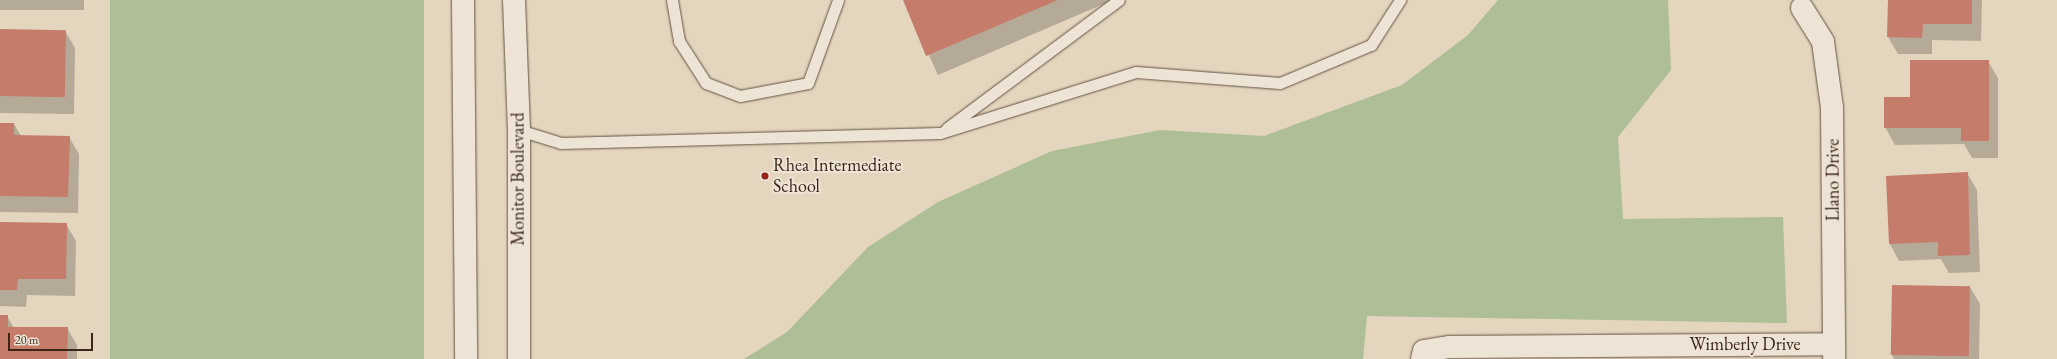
<!DOCTYPE html>
<style>
body{margin:0}
#map{position:relative;width:2057px;height:359px;overflow:hidden;background:#e3d5be;font-family:"EB Garamond",serif}
div>[style]{position:absolute}
[style*='--x']{left:calc(var(--x)*1px);top:calc(var(--y)*1px);width:calc(var(--w)*1px);rotate:calc(var(--a)*1deg)}
.green>*{inset:0;background:#aebe96;transform-origin:0 0}
.shadow>*{inset:0;background:#0003;transform-origin:0 0}
.building>*{inset:0;background:#c67c6b;transform-origin:0 0}
.roads{filter:drop-shadow(0 0 1px #665242) drop-shadow(0 0 1px #665242)}
.service>*{height:11px;margin:-5.5px;padding:0 5.5px;transform-origin:5.5px;border-radius:5.5px;background:#ede4d5}
.minor>*{height:22px;margin:-11px;padding:0 11px;transform-origin:11px;border-radius:11px;background:#ede4d5}
.tertiary>*{height:22px;margin:-11px;padding:0 11px;transform-origin:11px;border-radius:11px;background:#ede4d5}
.dots>*{width:11px;height:11px;translate:-50% -50%;box-sizing:border-box;border:2px solid #ede4d5;border-radius:50%}
span{translate:-50% -50%;white-space:nowrap;text-align:center;line-height:1.15;-webkit-text-stroke:4px #ede4d5;paint-order:stroke}
.poi-label{font-size:18px;color:#3c2619}
.left{translate:0 -50%;text-align:left}
.street-label{font-size:18px;color:#3c2619}
.scale{position:absolute;left:8px;top:333px;width:85px;height:18px;box-sizing:border-box;border:2px solid #3c2619;border-top:0;padding-left:5px;font-size:12px;line-height:14px;white-space:nowrap;color:#3c2619;-webkit-text-stroke:3px #ede4d5;paint-order:stroke}
</style>
<div id="map">
<div class="green">
<div style="left:110px;top:0;width:314px;height:359px"></div>
<div style="clip-path:polygon(1498px 0,1668px 0,1671px 70px,1618px 137px,1623px 219px,1783px 217px,1787px 323px,1367px 316px,1363px 359px,744px 359px,787px 332px,868px 247px,938px 202px,1052px 151px,1160px 130px,1264px 136px,1402px 85px,1468px 35px)"></div>
</div>
<div class="shadow">
<div style="left:0;top:0;width:84px;height:10px"></div>
<div style="clip-path:polygon(904px 0,1113px 0,938px 75px)"></div>
<div style="clip-path:polygon(1889px 0,1982px 0,1981px 41px,1932px 40px,1932px 54px,1898px 54px,1888px 37px)"></div>
<div style="clip-path:polygon(0 30px,65px 31px,75px 48px,74px 114px,0 113px)"></div>
<div style="clip-path:polygon(1988px 61px,1998px 78px,1998px 158px,1972px 158px,1964px 144px,1895px 145px,1885px 127px,1911px 98px)"></div>
<div style="clip-path:polygon(0 124px,14px 124px,21px 136px,69px 137px,79px 154px,78px 213px,0 212px)"></div>
<div style="clip-path:polygon(1967px 173px,1977px 190px,1980px 272px,1949px 273px,1941px 259px,1899px 261px,1890px 244px)"></div>
<div style="clip-path:polygon(0 223px,66px 224px,76px 241px,75px 296px,27px 295px,26px 307px,0 306px)"></div>
<div style="clip-path:polygon(1970px 287px,1980px 304px,1979px 359px,1894px 359px,1892px 355px)"></div>
<div style="clip-path:polygon(0 316px,7px 316px,14px 328px,67px 328px,77px 345px,77px 359px,0 359px)"></div>
</div>
<div class="building">
<div style="clip-path:polygon(903px 0,1058px 0,926px 56px)"></div>
<div style="clip-path:polygon(1888px 0,1972px 0,1972px 24px,1923px 24px,1922px 38px,1887px 37px)"></div>
<div style="left:0;top:29px;width:66px;height:67px;rotate:1deg"></div>
<div style="clip-path:polygon(1910px 60px,1989px 60px,1989px 141px,1961px 141px,1961px 128px,1884px 128px,1884px 97px,1910px 97px)"></div>
<div style="clip-path:polygon(0 123px,14px 123px,14px 135px,70px 136px,68px 197px,0 196px)"></div>
<div style="clip-path:polygon(1968px 172px,1970px 255px,1938px 256px,1938px 242px,1889px 244px,1886px 176px)"></div>
<div style="clip-path:polygon(0 222px,67px 223px,66px 279px,18px 279px,17px 290px,0 290px)"></div>
<div style="left:1892px;top:285px;width:78px;height:70px;rotate:1deg"></div>
<div style="clip-path:polygon(0 315px,8px 315px,8px 327px,68px 327px,67px 359px,0 359px)"></div>
</div>
<div class="roads">
<div class="service">
<div style="--x:672;--y:0;--w:42;--a:80.3"></div>
<div style="--x:679;--y:41;--w:50;--a:57.3"></div>
<div style="--x:706;--y:83;--w:36;--a:21"></div>
<div style="--x:740;--y:96;--w:69;--a:-10.8"></div>
<div style="--x:808;--y:83;--w:88;--a:-70.1"></div>
<div style="--x:947;--y:128;--w:214;--a:-36.7"></div>
<div style="--x:519;--y:130;--w:44;--a:17.2"></div>
<div style="--x:561;--y:143;--w:379;--a:-1.5"></div>
<div style="--x:940;--y:133;--w:205;--a:-17.3"></div>
<div style="--x:1136;--y:72;--w:144;--a:4.4"></div>
<div style="--x:1280;--y:83;--w:99;--a:-22.7"></div>
<div style="--x:1371;--y:45;--w:54;--a:-57.2"></div>
</div>
<div class="minor">
<div style="--x:1802;--y:8;--w:40;--a:58"></div>
<div style="--x:1823;--y:42;--w:67;--a:82.2"></div>
<div style="--x:1832;--y:108;--w:250;--a:89.5"></div>
<div style="--x:1422;--y:359;--w:8;--a:-76"></div>
<div style="--x:1424;--y:351;--w:26;--a:-9"></div>
<div style="--x:1450;--y:347;--w:384;--a:-0.4"></div>
</div>
<div class="tertiary">
<div style="--x:463;--y:0;--w:359;--a:89.5"></div>
<div style="--x:514;--y:0;--w:130;--a:87.8"></div>
<div style="--x:519;--y:130;--w:229;--a:90"></div>
</div>
</div>
<div class="dots">
<div style="left:765px;top:176px;background:#8f2418"></div>
</div>
<div class="poi-label">
<span class="left" style="left:773px;top:176px">Rhea Intermediate<br>School</span>
</div>
<div class="street-label">
<span style="left:518px;top:179px;rotate:-90deg">Monitor Boulevard</span>
<span style="left:1833px;top:180px;rotate:-90deg">Llano Drive</span>
<span style="left:1745px;top:344px">Wimberly Drive</span>
</div>
<div class="scale">20 m</div>
</div>
